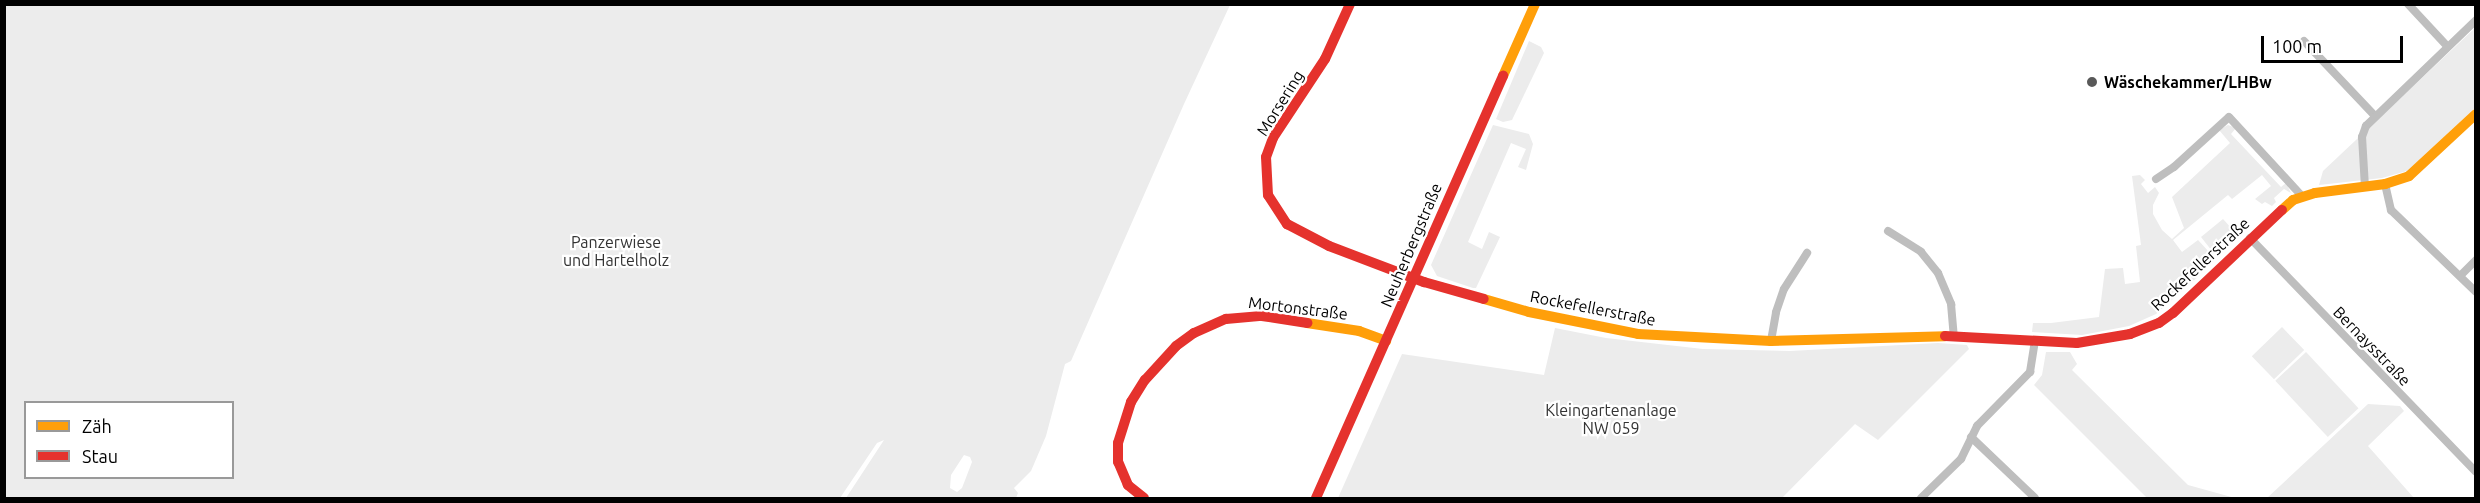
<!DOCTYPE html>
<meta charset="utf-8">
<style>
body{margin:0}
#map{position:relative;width:2480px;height:503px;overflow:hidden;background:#fff;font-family:Ubuntu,sans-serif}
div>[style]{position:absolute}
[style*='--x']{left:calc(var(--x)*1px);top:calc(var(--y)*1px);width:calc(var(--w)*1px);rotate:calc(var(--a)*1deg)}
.green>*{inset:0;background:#ececec;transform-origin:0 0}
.street>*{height:8px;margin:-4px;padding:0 4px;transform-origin:4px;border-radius:4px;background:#bebebe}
.slow>*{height:10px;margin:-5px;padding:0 5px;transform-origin:5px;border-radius:5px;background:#ff9f0a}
.jam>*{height:10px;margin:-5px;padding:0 5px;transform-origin:5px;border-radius:5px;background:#e5322d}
.dots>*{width:16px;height:16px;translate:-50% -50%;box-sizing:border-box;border:3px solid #fff;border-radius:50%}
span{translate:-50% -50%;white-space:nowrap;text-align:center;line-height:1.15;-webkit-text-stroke:4.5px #fff;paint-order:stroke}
.poi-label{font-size:16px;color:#000;font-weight:700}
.left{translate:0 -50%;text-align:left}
.street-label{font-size:16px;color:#000}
.park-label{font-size:16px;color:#333}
.frame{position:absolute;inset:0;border:6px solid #000;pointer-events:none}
.legend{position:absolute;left:24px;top:401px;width:210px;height:78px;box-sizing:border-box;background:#fff;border:2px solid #999;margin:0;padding:8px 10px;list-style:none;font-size:18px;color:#000}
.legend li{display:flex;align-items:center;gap:12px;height:30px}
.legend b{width:30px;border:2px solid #999}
.scale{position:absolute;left:2261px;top:36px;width:142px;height:27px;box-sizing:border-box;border:3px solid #000;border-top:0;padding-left:8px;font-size:18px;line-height:21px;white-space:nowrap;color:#000;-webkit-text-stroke:4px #fff;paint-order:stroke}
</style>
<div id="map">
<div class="green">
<div style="clip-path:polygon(evenodd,4px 5px,5px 4px,1230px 5px,1184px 104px,1071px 361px,1065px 364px,1046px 436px,1031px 471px,1014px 488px,1018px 493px,1016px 498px,846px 498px,884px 440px,877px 443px,840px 498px,5px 498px,4px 5px,26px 402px,232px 402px,232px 478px,26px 478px,26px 402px,4px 5px,964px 455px,970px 457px,972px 462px,962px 488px,957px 492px,950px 488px,951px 475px,964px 455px)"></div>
<div style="clip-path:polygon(2475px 28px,2475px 108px,2407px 171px,2382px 178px,2319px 185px,2323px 171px)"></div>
<div style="clip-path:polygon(1529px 41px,1541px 47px,1544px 53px,1512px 120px,1503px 122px,1496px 119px)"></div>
<div style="clip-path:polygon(1493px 125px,1529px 134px,1533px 144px,1526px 170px,1518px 167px,1526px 149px,1511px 143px,1468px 242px,1482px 249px,1489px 232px,1500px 237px,1476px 288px,1473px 288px,1437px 276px,1431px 265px)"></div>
<div style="clip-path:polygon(2228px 125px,2236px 128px,2231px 134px,2281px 187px,2286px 183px,2291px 193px,2284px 189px,2274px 198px,2276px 202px,2272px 206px,2265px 202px,2262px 204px,2255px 199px,2271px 186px,2262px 175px,2232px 199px,2228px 195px,2173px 240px,2182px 252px,2198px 240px,2210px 253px,2199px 264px,2200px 275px,2156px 314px,2129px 326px,2082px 335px,2032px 332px,2033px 323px,2051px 323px,2099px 317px,2105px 269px,2123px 268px,2125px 284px,2140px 282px,2136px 246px,2141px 245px,2132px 176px,2140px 175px,2145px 180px,2141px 184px,2148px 193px,2155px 187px,2159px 193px,2153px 205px,2153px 214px,2162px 230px,2172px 239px,2184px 228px,2172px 197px,2230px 143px,2219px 130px)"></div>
<div style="clip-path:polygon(2223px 219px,2233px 230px,2212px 251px,2201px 237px)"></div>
<div style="left:2282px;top:327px;width:32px;height:42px;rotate:46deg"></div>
<div style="clip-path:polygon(1555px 328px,1606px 338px,1703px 349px,1790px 351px,1938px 343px,1967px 345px,1969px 349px,1878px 440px,1855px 424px,1782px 498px,1338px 498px,1402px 354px,1544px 375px)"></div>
<div style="clip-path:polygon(2046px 352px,2070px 352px,2077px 364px,2072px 370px,2188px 485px,2235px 498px,2147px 498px,2034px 385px,2042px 375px)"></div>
<div style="left:2306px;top:352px;width:77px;height:42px;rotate:47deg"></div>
<div style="clip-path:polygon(2368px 404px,2400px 406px,2404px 411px,2368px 446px,2414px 498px,2267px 498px)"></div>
</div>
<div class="street">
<div style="--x:2408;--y:4;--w:57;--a:47.1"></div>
<div style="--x:2304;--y:41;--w:103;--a:46.6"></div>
<div style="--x:2156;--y:179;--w:22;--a:-34"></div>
<div style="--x:2174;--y:167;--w:74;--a:-42.3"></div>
<div style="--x:2229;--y:117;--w:108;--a:47.3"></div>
<div style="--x:2385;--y:184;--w:27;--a:77"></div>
<div style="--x:2391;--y:210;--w:118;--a:44"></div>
<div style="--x:2365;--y:187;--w:50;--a:-93.4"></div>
<div style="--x:2362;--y:137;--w:12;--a:-70"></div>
<div style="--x:2366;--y:126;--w:153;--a:-43.9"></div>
<div style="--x:1888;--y:231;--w:39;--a:32"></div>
<div style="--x:1921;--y:252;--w:27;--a:51"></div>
<div style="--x:1938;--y:273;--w:34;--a:67"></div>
<div style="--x:1951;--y:304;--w:32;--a:85"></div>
<div style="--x:2250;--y:238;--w:325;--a:46"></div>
<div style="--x:2460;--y:276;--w:23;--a:-45"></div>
<div style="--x:1771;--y:341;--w:29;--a:-80"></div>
<div style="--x:1776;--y:312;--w:24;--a:-71"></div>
<div style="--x:1784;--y:289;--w:43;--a:-57.4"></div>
<div style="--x:1971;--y:437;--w:88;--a:43.6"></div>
<div style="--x:1921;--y:498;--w:56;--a:-44.3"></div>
<div style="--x:1961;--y:459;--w:37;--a:-64"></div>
<div style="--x:1977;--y:426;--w:76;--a:-45.5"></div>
<div style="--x:2030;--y:372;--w:31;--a:-81"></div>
</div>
<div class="slow">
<div style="--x:1503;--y:76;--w:79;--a:-66"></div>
<div style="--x:2282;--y:210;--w:15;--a:-42"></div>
<div style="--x:2293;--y:200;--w:23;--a:-18"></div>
<div style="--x:2315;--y:193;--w:71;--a:-7.3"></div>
<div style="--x:2385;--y:184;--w:25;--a:-18"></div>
<div style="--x:2409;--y:176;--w:91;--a:-42.8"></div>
<div style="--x:1484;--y:299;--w:47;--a:16.1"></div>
<div style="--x:1529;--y:312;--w:111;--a:11.4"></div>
<div style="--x:1638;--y:334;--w:133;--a:3"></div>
<div style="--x:1771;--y:341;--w:174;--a:-1.6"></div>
<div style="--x:1307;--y:323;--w:53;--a:8.7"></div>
<div style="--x:1359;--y:331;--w:29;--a:20"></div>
</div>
<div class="jam">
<div style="--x:1350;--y:4;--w:60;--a:114.4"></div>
<div style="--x:1325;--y:59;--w:95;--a:123.4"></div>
<div style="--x:1273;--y:138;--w:20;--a:110"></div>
<div style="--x:1266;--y:157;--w:38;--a:87"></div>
<div style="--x:1268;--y:195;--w:35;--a:57"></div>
<div style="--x:1287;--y:224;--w:47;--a:27.6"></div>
<div style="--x:1329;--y:246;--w:102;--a:20.8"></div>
<div style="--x:1424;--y:282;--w:62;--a:15.8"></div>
<div style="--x:1945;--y:336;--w:132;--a:3"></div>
<div style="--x:2077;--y:343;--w:54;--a:-9.6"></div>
<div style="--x:2130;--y:334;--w:31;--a:-21"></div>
<div style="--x:2159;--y:323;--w:17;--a:-36"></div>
<div style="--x:2173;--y:313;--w:150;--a:-43.4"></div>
<div style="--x:1144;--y:498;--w:21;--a:-141"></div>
<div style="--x:1128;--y:485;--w:25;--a:-113"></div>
<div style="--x:1118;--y:462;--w:19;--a:-90"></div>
<div style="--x:1118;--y:443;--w:43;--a:-72.4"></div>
<div style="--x:1131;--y:402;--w:26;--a:-58"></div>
<div style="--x:1145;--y:380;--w:46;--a:-47.6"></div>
<div style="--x:1176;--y:346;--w:22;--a:-36"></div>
<div style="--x:1194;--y:333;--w:35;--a:-24"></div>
<div style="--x:1226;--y:319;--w:36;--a:-5"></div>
<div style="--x:1262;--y:316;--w:46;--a:8.8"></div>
<div style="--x:1316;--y:498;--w:462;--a:-66.1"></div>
</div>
<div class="dots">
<div style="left:2092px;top:82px;background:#595959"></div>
</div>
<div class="poi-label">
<span class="left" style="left:2104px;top:82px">Wäschekammer/LHBw</span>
</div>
<div class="street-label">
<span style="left:1280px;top:103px;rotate:-58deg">Morsering</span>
<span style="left:1411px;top:245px;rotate:-67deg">Neuherbergstraße</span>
<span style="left:2200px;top:264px;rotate:-43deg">Rockefellerstraße</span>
<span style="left:1298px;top:308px;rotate:7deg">Mortonstraße</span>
<span style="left:1593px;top:308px;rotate:11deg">Rockefellerstraße</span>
<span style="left:2372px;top:346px;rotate:46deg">Bernaysstraße</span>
</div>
<div class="park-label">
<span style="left:616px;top:251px">Panzerwiese<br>und Hartelholz</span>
<span style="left:1611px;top:419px">Kleingartenanlage<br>NW 059</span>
</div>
<div class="frame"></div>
<ul class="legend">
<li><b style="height:8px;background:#ff9f0a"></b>Zäh</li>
<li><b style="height:8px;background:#e5322d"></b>Stau</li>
</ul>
<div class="scale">100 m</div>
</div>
